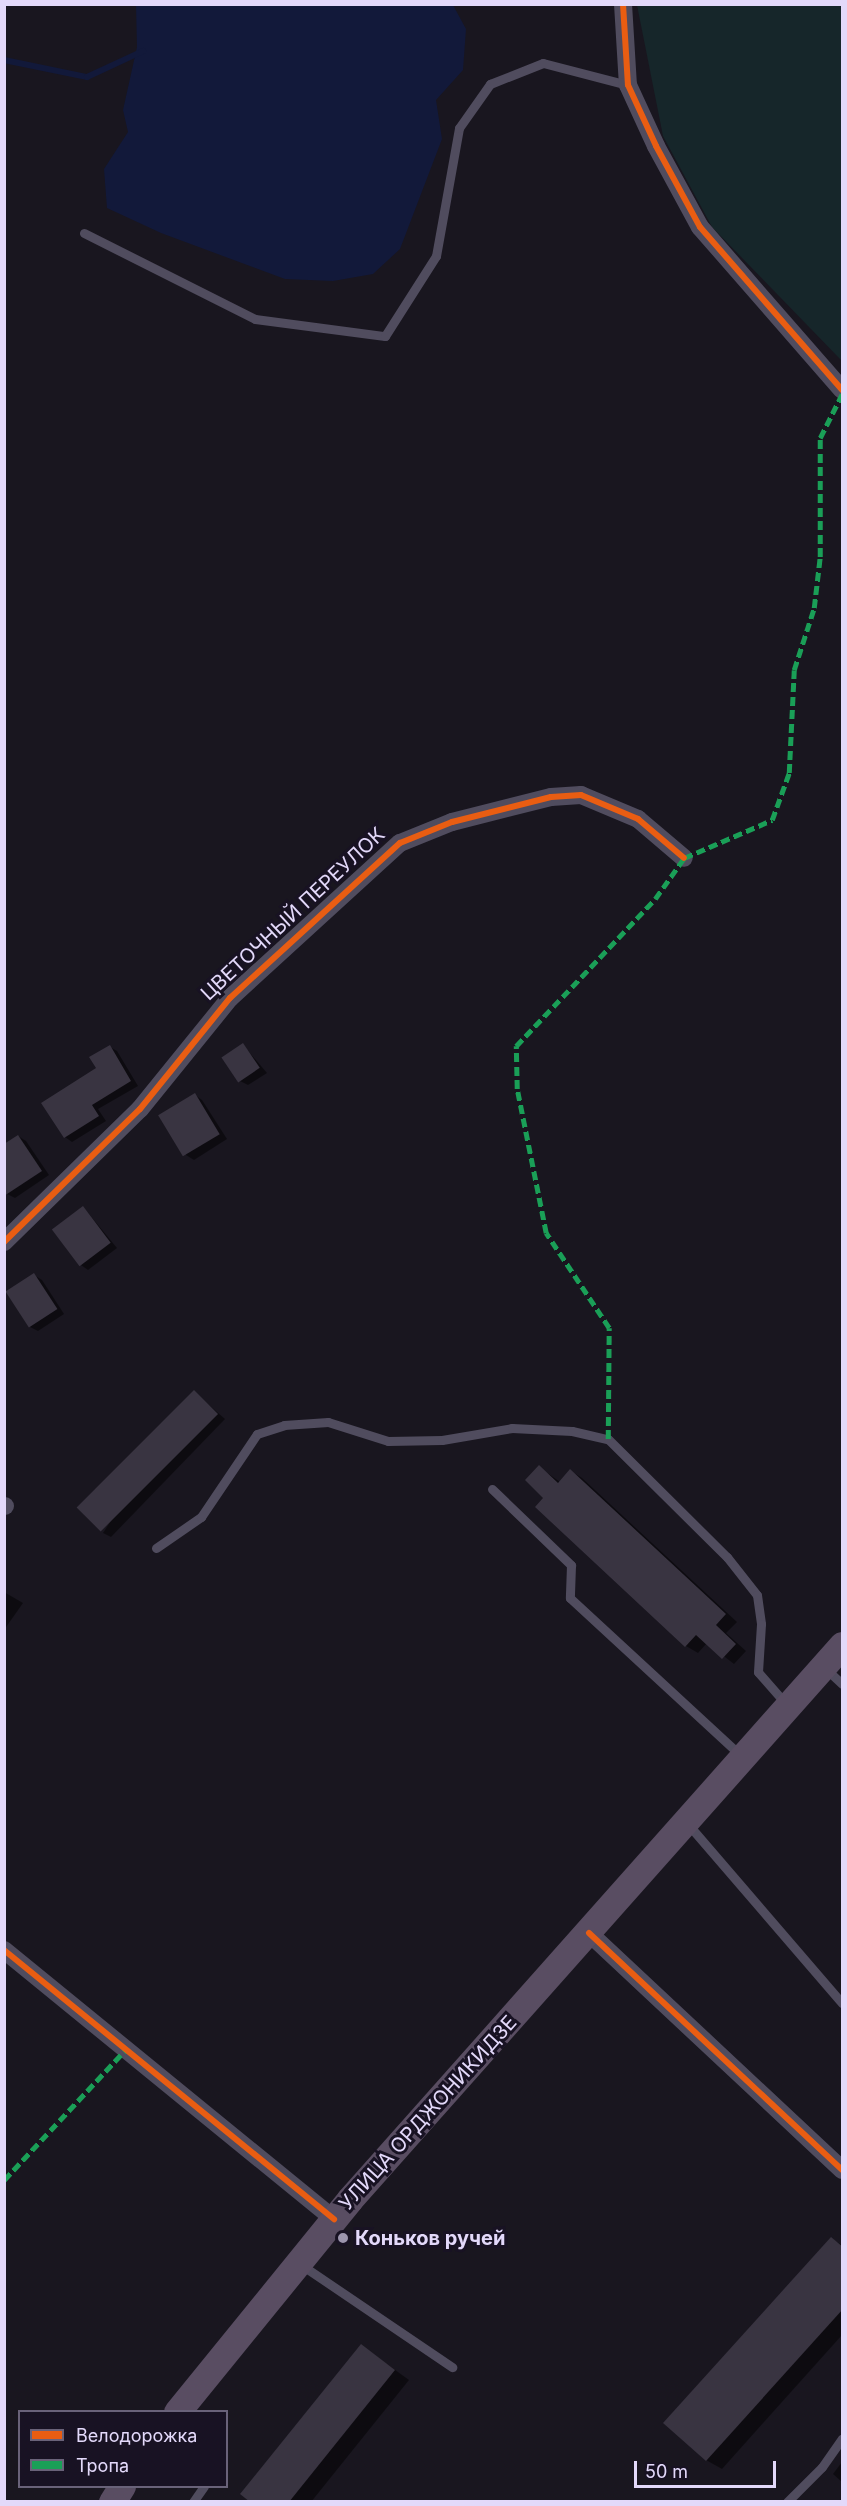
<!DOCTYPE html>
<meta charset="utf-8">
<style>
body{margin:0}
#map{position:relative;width:847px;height:2506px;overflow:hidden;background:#19161f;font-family:Inter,sans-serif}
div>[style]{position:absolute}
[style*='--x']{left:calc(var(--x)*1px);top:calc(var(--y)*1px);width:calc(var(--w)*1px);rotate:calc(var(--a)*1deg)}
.green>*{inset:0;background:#16262a}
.water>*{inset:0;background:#12193a}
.shadow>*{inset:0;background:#0007}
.stream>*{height:6px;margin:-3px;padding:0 3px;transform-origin:3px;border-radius:3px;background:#12193a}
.building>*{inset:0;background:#393441;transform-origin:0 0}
.service>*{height:9px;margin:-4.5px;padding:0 4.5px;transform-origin:4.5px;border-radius:4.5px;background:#504c5e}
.minor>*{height:18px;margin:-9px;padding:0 9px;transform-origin:9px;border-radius:9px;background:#504c5e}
.primary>*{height:27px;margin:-13.5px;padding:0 13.5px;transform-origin:13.5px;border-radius:13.5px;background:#594d62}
.quiet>*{height:4.5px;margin-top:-2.25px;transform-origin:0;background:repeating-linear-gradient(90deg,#1a9f57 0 9px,transparent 0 13.5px)}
.cycleway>*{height:6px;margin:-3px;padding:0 3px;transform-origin:3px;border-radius:3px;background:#e95d12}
.dots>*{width:16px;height:16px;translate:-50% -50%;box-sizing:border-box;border:3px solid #181223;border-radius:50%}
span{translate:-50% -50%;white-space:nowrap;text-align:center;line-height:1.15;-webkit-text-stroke:6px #181223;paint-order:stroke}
.street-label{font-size:20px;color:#e3d9fa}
.poi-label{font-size:20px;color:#e3d9fa;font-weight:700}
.left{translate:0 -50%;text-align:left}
.frame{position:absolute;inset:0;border:6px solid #e3d9fa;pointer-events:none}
.legend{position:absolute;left:18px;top:2410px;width:210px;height:78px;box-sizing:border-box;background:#181223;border:2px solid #696279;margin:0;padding:8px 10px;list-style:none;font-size:18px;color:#e3d9fa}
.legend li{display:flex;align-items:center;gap:12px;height:30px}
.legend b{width:30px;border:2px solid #696279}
.scale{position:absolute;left:634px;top:2461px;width:142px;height:27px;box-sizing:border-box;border:3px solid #e3d9fa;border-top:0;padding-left:8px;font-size:18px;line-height:21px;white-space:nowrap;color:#e3d9fa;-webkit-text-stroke:4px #181223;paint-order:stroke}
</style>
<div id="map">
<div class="green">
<div style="clip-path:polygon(637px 5px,842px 5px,842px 361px,712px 227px,663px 136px)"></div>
</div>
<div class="water">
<div style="clip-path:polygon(136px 5px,453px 5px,466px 29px,463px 70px,436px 100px,442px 139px,400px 249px,373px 274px,333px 281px,285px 279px,161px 233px,107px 208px,104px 169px,128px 132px,123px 110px,137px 47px)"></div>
</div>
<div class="shadow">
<div style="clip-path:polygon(243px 1045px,267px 1073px,248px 1085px,240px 1081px)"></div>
<div style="clip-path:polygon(110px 1047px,117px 1051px,138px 1086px,98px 1109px,106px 1121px,72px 1142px,65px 1137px)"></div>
<div style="clip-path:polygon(195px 1095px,202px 1100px,227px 1139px,194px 1160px,186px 1155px)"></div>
<div style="clip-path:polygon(18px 1136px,26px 1141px,49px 1175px,15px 1198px,7px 1194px)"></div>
<div style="clip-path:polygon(84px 1208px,117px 1248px,88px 1270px,81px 1265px)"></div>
<div style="clip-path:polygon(34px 1275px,42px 1280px,64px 1314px,38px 1331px,30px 1327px)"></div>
<div style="clip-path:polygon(194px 1392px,225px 1419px,111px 1537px,103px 1533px)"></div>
<div style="clip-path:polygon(539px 1467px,560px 1482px,571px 1471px,582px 1478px,737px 1622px,726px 1633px,746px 1651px,734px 1664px,707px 1643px,698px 1653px,686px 1646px,537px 1507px,546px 1498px)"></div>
<div style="clip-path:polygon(4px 1592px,23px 1603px,4px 1630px)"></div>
<div style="clip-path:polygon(831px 2239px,842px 2245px,842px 2335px,722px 2469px,706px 2460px)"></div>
<div style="clip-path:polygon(362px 2346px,409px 2380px,311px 2502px,252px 2502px)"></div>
<div style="clip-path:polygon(842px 2462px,842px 2482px,833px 2474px)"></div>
</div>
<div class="stream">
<div style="--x:4;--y:60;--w:85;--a:11.6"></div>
<div style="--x:87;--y:77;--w:62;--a:-24.9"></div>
</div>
<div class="building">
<div style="left:243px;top:1043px;width:30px;height:26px;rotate:56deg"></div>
<div style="clip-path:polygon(110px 1045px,131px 1081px,92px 1105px,99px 1116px,64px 1138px,41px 1103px,96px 1068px,89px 1057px)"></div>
<div style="left:195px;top:1093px;width:48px;height:43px;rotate:59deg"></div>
<div style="clip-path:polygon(18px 1135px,42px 1171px,4px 1196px,4px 1144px)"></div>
<div style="left:83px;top:1206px;width:46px;height:39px;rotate:53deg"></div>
<div style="left:34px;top:1273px;width:43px;height:34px;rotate:57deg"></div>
<div style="left:194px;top:1390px;width:34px;height:166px;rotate:45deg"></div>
<div style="clip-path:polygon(539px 1465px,558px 1483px,570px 1469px,726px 1614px,716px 1625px,736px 1644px,722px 1659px,696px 1635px,685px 1647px,535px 1507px,543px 1498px,525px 1480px)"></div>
<div style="clip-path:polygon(831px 2237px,843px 2247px,843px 2309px,706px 2461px,663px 2423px)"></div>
<div style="clip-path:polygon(361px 2344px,395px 2370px,289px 2502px,250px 2502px,240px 2494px)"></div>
</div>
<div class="service">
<div style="--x:84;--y:233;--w:191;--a:26.7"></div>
<div style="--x:255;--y:319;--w:131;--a:7.5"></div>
<div style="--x:385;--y:336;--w:95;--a:-57.5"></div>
<div style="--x:436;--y:256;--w:130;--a:-79.8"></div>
<div style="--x:459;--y:128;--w:54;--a:-54.8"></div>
<div style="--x:490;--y:84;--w:57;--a:-21.6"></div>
<div style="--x:543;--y:63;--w:88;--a:14.5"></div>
<div style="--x:492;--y:1489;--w:110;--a:43.9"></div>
<div style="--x:571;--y:1565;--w:33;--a:92"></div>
<div style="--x:570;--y:1598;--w:233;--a:42.7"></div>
<div style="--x:156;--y:1548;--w:55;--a:-34.6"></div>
<div style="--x:201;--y:1517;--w:100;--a:-56"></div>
<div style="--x:257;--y:1434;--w:28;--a:-18"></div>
<div style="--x:284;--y:1425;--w:44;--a:-3.9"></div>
<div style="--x:328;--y:1422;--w:63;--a:17.6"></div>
<div style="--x:388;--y:1441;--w:54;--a:-1.1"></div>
<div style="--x:442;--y:1440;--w:71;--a:-9.7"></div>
<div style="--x:512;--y:1428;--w:60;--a:2.9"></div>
<div style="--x:572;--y:1431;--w:37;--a:13"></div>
<div style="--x:608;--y:1439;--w:168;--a:44.8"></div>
<div style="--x:727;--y:1557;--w:48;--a:51.7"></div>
<div style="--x:757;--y:1595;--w:29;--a:82"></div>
<div style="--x:761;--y:1624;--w:48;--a:93.6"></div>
<div style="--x:758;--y:1672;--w:43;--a:48.8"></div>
<div style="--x:825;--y:1668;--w:23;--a:43"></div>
<div style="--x:687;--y:1823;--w:238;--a:49.3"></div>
<div style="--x:300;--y:2264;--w:184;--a:34.1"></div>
<div style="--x:193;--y:2502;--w:19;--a:-55"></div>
<div style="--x:787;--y:2502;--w:49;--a:-45"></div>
<div style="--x:822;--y:2467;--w:35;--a:-55"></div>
</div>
<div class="minor">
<div style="--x:623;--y:4;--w:81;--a:86.5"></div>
<div style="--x:628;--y:85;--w:67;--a:65.3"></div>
<div style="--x:656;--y:146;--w:92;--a:61.5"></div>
<div style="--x:700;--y:227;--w:216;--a:48.9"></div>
<div style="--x:4;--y:1242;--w:190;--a:-44.4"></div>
<div style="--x:140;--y:1109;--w:143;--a:-51"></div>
<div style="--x:230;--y:998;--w:230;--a:-42.4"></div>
<div style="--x:400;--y:843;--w:56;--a:-22"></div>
<div style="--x:452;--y:822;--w:102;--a:-14.2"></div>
<div style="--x:551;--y:797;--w:30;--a:-4"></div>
<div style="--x:581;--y:795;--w:62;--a:22.8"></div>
<div style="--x:638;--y:819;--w:60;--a:40.3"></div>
<div style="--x:4;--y:1506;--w:1;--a:0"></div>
<div style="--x:589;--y:1933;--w:347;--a:43.1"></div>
<div style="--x:4;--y:1950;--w:426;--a:39.2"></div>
</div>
<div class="primary">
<div style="--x:177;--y:2412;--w:274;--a:-50.9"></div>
<div style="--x:350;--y:2199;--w:741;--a:-48.39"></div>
<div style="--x:112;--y:2502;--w:19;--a:-58"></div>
</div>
<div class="quiet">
<div style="--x:608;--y:1439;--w:111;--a:-89.5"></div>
<div style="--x:609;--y:1328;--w:114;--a:-123.6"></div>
<div style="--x:546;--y:1233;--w:147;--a:-101.4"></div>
<div style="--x:517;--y:1089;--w:43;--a:-91.3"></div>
<div style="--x:516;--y:1046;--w:202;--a:-46.6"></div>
<div style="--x:655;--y:899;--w:50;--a:-54.7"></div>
<div style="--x:684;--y:858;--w:96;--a:-23.4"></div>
<div style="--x:772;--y:820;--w:50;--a:-70.1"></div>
<div style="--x:789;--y:773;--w:103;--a:-87.2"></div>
<div style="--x:794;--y:670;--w:65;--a:-72.1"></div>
<div style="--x:814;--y:608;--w:51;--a:-83.3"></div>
<div style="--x:820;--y:557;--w:119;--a:-90"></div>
<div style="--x:820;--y:438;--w:49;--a:-63.4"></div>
<div style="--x:4;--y:2180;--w:180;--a:-47"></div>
</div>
<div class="cycleway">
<div style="--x:623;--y:4;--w:81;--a:86.5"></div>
<div style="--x:628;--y:85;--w:67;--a:65.3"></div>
<div style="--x:656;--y:146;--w:92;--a:61.5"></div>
<div style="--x:700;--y:227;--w:216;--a:48.9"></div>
<div style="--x:4;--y:1242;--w:190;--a:-44.4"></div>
<div style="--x:140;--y:1109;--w:143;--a:-51"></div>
<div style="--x:230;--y:998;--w:230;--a:-42.4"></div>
<div style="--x:400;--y:843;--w:56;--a:-22"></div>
<div style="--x:452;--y:822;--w:102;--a:-14.2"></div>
<div style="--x:551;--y:797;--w:30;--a:-4"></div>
<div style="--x:581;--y:795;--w:62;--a:22.8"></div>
<div style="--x:638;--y:819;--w:60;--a:40.3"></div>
<div style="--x:589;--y:1933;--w:347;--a:43.1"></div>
<div style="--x:4;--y:1950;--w:426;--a:39.2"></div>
</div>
<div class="dots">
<div style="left:343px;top:2238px;background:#9c95ad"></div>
</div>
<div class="street-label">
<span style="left:293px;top:914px;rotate:-43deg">ЦВЕТОЧНЫЙ ПЕРЕУЛОК</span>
<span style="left:428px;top:2113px;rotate:-48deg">УЛИЦА ОРДЖОНИКИДЗЕ</span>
</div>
<div class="poi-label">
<span class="left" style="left:355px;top:2238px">Коньков ручей</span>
</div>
<div class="frame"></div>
<ul class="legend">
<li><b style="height:8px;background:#e95d12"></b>Велодорожка</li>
<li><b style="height:8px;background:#1a9f57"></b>Тропа</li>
</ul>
<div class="scale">50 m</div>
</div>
